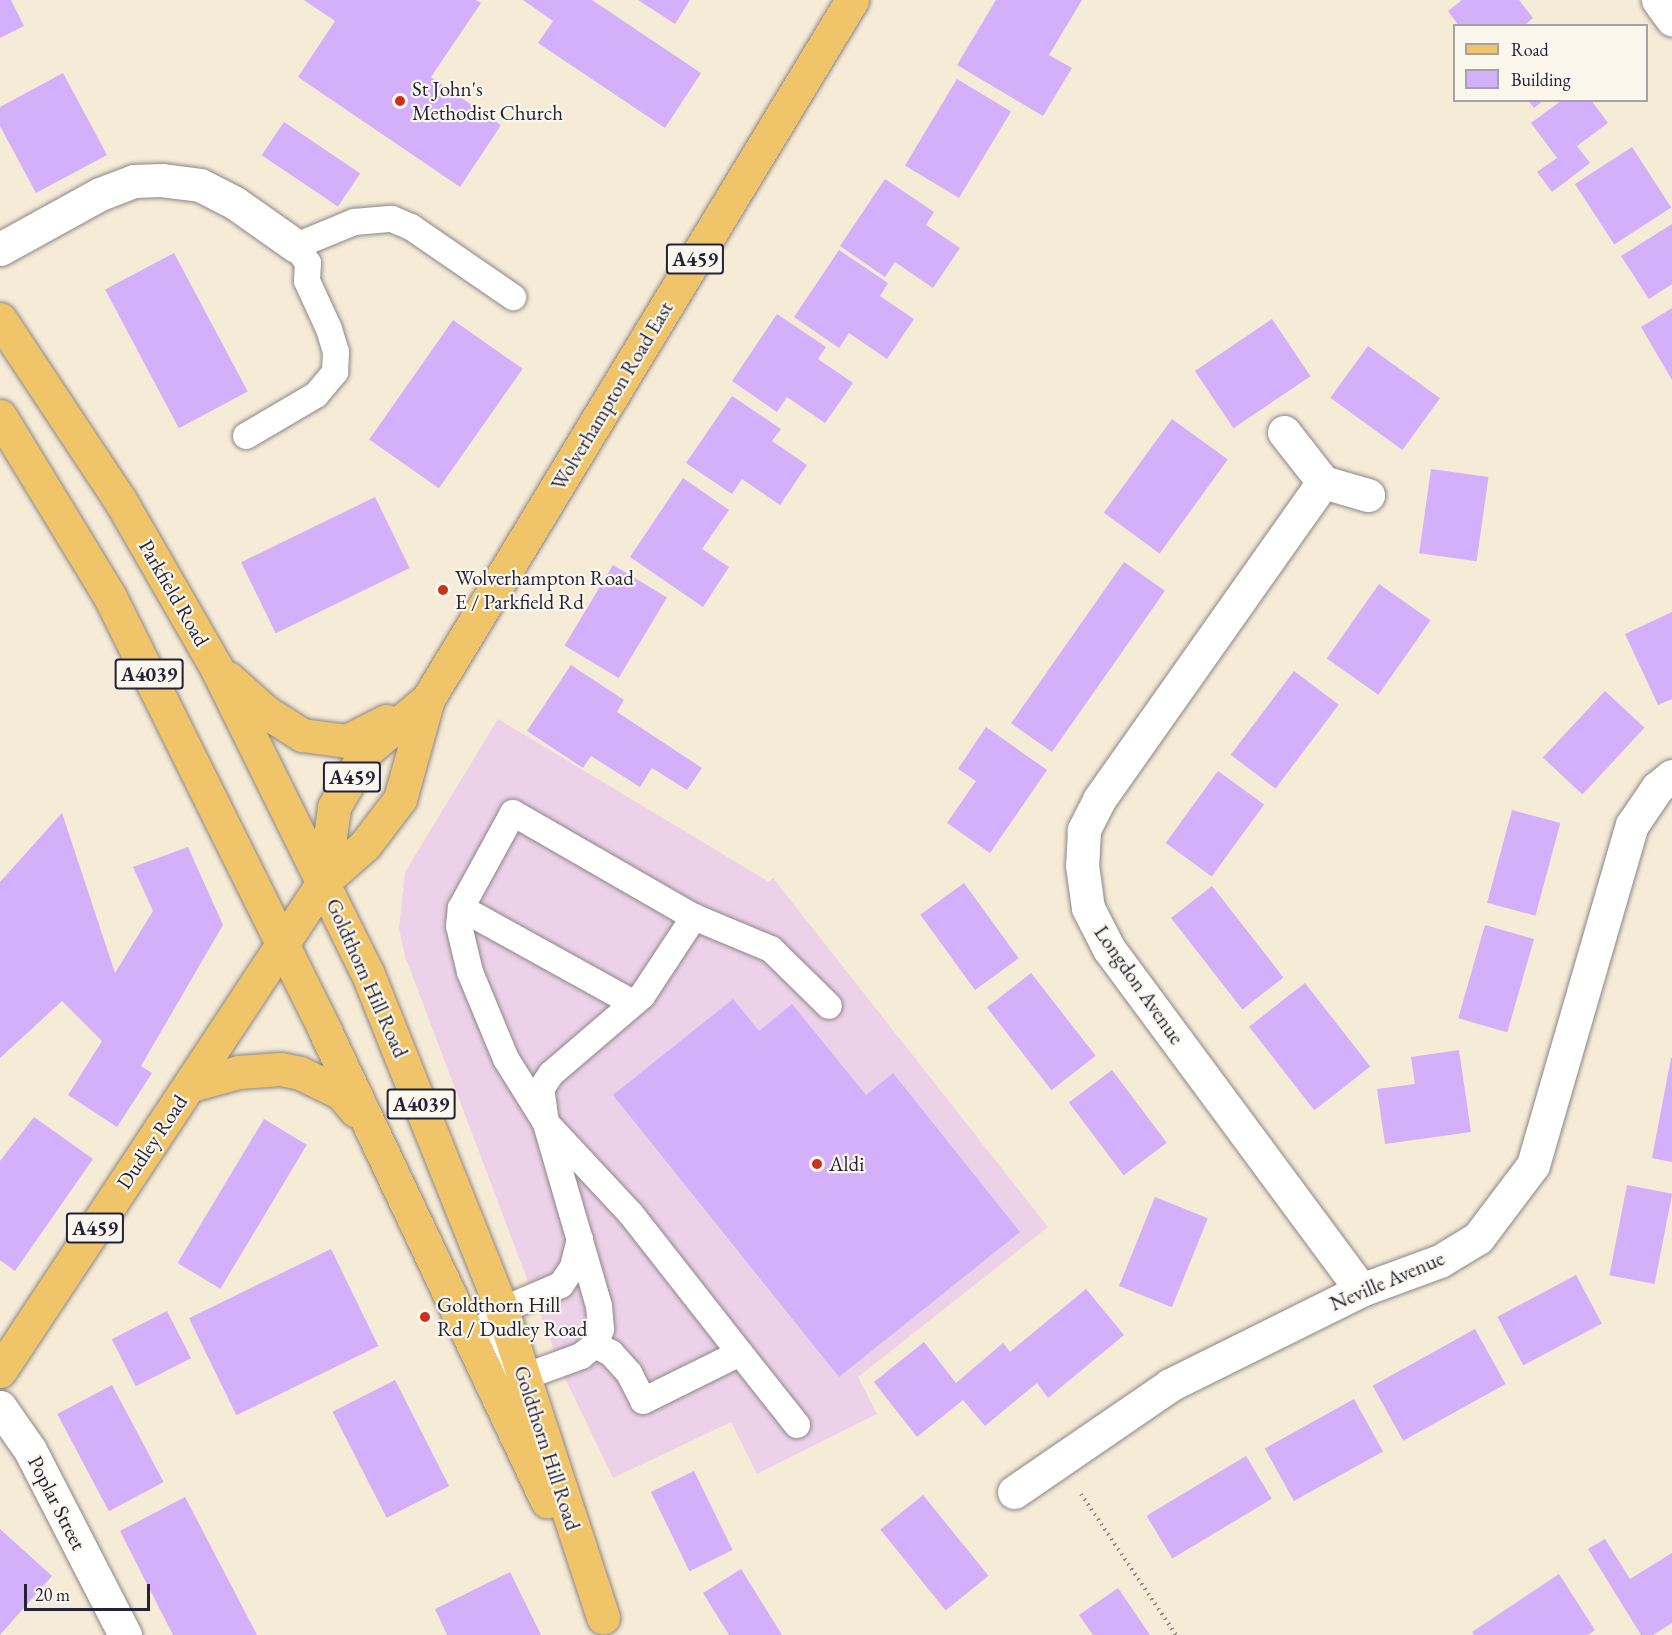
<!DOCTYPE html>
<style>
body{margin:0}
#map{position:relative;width:1672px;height:1635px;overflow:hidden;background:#f5ebd6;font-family:"EB Garamond",serif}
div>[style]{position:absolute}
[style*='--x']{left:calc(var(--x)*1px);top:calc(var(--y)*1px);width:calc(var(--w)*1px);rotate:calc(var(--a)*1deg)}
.built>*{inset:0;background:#edd1e9}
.building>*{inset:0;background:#d3b0f9;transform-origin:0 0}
.path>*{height:4px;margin-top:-2px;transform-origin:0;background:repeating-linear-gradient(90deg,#8c8688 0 1.5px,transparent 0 6px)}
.roads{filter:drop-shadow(0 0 2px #8c8688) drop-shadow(0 0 2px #8c8688)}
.service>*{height:26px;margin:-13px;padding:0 13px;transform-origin:13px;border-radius:13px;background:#fff}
.minor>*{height:33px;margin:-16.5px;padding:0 16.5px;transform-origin:16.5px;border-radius:16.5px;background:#fff}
.primary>*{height:33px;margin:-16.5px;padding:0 16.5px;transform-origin:16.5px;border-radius:16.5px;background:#f0c469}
.dots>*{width:16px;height:16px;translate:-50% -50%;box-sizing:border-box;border:3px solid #fbf7ec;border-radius:50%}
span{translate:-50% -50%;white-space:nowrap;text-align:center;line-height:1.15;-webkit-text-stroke:4.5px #fbf7ec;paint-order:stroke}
.shield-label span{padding:2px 4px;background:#fbf7ec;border:2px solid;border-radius:4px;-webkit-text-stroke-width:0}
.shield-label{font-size:20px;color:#22223b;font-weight:700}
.poi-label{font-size:21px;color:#22223b}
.left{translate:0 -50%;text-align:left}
.street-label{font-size:21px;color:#22223b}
.legend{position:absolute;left:1453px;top:24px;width:195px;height:78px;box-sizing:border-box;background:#fbf7ec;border:2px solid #a4a2a5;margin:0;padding:8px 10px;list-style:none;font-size:18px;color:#22223b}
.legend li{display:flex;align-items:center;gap:12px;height:30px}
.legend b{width:30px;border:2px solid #a4a2a5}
.scale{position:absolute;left:24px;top:1584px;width:126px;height:27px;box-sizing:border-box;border:3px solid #22223b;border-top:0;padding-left:8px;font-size:18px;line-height:21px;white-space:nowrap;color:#22223b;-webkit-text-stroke:4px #fbf7ec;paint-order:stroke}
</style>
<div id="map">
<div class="built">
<div style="clip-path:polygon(498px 719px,769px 882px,773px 878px,1048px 1227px,858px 1377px,877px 1414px,757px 1474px,731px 1422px,613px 1478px,563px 1374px,405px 956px,399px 928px,405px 872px)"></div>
</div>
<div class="building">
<div style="clip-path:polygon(0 0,11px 0,24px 26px,0 38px)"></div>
<div style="clip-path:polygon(304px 0,476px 0,481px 3px,431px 77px,501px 125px,460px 187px,298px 77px,335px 21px)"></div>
<div style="clip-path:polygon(523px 0,592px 0,701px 73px,665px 128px,538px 43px,553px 21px)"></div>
<div style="clip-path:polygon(638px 0,690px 0,675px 24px)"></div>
<div style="clip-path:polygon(996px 0,1082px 0,1049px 55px,1072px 68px,1043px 116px,957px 65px)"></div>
<div style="clip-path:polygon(1462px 0,1519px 0,1533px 18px,1524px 26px,1459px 26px,1448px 11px)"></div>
<div style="clip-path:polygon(63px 73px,107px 155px,36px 193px,0 126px,0 107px)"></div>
<div style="left:957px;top:79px;width:63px;height:101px;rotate:31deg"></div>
<div style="clip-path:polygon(1528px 100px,1544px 100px,1534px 108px)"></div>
<div style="clip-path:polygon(1562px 100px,1591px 100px,1608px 123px,1577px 146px,1590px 163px,1552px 192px,1537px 172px,1557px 158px,1531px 123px)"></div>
<div style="left:284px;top:122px;width:92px;height:40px;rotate:34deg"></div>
<div style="left:1632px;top:147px;width:72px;height:68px;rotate:57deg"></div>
<div style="clip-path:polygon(885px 179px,934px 212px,926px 225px,960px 248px,933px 288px,895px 262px,885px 277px,840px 246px)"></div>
<div style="clip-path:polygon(1672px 224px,1672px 284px,1649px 299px,1621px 256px)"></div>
<div style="clip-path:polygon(839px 250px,888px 283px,880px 296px,914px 319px,887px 359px,849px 333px,839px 348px,794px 317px)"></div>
<div style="left:174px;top:253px;width:157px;height:78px;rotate:62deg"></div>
<div style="clip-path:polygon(1672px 308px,1672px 380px,1641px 327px)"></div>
<div style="clip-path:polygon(777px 314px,826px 347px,818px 359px,853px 383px,825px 423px,787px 397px,777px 412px,732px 381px)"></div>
<div style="left:1272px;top:319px;width:69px;height:93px;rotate:56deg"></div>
<div style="left:453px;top:320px;width:85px;height:146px;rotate:35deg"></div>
<div style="left:1368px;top:346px;width:89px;height:64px;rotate:36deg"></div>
<div style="clip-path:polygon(732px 396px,781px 429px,772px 441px,807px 465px,780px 505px,742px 479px,732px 494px,686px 463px)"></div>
<div style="left:1172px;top:419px;width:69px;height:116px;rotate:36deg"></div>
<div style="left:1431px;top:469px;width:58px;height:85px;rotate:8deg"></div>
<div style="clip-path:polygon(683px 478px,729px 510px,702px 549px,729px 567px,703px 607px,630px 557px)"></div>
<div style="left:375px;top:497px;width:79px;height:149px;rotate:64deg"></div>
<div style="left:1124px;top:562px;width:50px;height:197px;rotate:35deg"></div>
<div style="left:613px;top:565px;width:63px;height:94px;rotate:31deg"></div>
<div style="left:1379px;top:584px;width:63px;height:91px;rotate:35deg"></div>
<div style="clip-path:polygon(1672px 612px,1672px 699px,1658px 705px,1625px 634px)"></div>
<div style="clip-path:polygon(571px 665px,624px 700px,617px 712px,702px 768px,687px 790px,652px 768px,640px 787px,591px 756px,583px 768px,527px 731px)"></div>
<div style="left:1294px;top:671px;width:56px;height:105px;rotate:37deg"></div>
<div style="left:1605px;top:691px;width:54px;height:91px;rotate:43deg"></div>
<div style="clip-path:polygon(986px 727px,1047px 770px,990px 853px,947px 823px,976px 781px,958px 769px)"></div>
<div style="left:1218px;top:771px;width:57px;height:89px;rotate:36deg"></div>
<div style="left:1512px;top:810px;width:50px;height:96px;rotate:15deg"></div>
<div style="clip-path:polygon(62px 813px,115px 973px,153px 911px,133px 867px,188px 847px,223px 925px,141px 1066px,152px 1073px,117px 1127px,68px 1095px,102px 1041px,62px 1001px,0 1058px,0 882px)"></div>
<div style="left:964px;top:883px;width:93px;height:54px;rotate:54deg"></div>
<div style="left:1212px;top:886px;width:116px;height:52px;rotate:52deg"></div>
<div style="left:1485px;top:925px;width:51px;height:97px;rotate:16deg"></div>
<div style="left:1031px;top:973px;width:105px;height:56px;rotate:52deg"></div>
<div style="left:1305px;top:983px;width:106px;height:71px;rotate:52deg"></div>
<div style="clip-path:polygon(733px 999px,759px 1031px,792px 1004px,866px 1095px,893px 1073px,1020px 1232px,839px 1377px,613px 1095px)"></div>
<div style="clip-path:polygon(1459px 1050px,1471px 1132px,1385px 1144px,1377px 1089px,1415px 1084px,1411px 1057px)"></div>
<div style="clip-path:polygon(1671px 1058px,1672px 1058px,1672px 1162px,1652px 1158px)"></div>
<div style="left:1112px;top:1070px;width:91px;height:54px;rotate:53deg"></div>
<div style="clip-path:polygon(34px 1117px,93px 1159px,15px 1271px,0 1260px,0 1161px)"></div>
<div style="left:264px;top:1119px;width:50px;height:168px;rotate:31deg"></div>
<div style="left:1627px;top:1185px;width:46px;height:92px;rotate:11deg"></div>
<div style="left:1155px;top:1197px;width:57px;height:96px;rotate:22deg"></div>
<div style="left:331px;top:1249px;width:108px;height:158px;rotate:64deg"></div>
<div style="left:1576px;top:1275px;width:55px;height:89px;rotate:62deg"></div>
<div style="clip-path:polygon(1086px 1289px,1124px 1335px,1048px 1398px,1037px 1383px,985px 1426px,963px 1400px,917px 1437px,874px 1382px,924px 1342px,956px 1383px,1003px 1343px,1010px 1352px)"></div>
<div style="left:167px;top:1311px;width:53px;height:62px;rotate:63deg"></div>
<div style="left:1475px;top:1329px;width:63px;height:117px;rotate:61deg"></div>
<div style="left:395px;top:1380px;width:119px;height:70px;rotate:63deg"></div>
<div style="left:112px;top:1385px;width:110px;height:62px;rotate:62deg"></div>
<div style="left:1354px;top:1399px;width:60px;height:102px;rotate:61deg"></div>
<div style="left:1246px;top:1456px;width:50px;height:116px;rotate:59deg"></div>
<div style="left:694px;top:1471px;width:88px;height:48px;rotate:64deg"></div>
<div style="left:923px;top:1495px;width:104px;height:55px;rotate:51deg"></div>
<div style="clip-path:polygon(185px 1497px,257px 1635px,173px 1635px,120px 1531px)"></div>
<div style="clip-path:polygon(0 1529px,52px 1576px,0 1635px)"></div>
<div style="clip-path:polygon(1605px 1539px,1630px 1579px,1672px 1553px,1672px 1623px,1653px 1635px,1641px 1635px,1588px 1549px)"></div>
<div style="clip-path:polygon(741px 1569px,782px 1635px,729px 1635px,703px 1593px)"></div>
<div style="clip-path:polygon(510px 1572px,541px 1635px,447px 1635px,435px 1609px)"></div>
<div style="clip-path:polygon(1559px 1574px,1595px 1630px,1588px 1635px,1474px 1635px,1472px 1632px)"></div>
<div style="clip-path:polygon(1118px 1588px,1150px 1635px,1093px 1635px,1079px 1615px)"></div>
</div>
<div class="path">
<div style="--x:1081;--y:1494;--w:170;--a:56"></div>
</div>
<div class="roads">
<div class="service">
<div style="--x:246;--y:436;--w:81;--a:-30.4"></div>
<div style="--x:316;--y:395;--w:30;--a:-50"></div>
<div style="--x:335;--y:372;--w:20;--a:-87"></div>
<div style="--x:336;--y:352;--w:24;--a:-107"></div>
<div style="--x:329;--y:329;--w:53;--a:-114.6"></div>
<div style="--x:307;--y:281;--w:18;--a:-87"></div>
<div style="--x:308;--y:263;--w:21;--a:-125"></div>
<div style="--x:296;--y:246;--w:63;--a:-22.5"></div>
<div style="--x:354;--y:222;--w:38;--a:-5"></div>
<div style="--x:392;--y:219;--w:21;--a:23"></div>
<div style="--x:411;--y:227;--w:124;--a:34.5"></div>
<div style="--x:461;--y:908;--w:196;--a:28.9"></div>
<div style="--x:595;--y:1345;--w:18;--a:27"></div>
<div style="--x:611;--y:1353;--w:27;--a:48"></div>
<div style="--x:629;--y:1373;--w:31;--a:63"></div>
<div style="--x:643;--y:1401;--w:108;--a:-26.3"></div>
<div style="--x:740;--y:1353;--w:177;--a:-128.1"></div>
<div style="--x:631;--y:1214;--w:125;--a:-133"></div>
<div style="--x:546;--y:1123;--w:75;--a:-122"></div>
<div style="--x:506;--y:1059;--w:94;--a:-112.5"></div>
<div style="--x:470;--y:972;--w:47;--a:-103.4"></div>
<div style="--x:459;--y:926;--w:18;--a:-84"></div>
<div style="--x:461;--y:908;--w:108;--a:-61.3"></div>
<div style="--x:513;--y:813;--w:209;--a:29.9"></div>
<div style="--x:694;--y:917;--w:83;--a:22.6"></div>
<div style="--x:771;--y:949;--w:81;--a:44.5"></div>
<div style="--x:740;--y:1353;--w:92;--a:51.6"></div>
<div style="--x:501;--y:1366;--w:33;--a:-115"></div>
<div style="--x:487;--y:1336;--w:11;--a:-90"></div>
<div style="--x:487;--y:1325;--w:21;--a:-45"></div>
<div style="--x:502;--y:1310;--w:64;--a:-23"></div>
<div style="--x:561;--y:1285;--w:22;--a:-56"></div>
<div style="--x:573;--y:1267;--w:29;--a:-76"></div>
<div style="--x:524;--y:1377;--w:61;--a:-20.2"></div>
<div style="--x:581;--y:1356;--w:18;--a:-38"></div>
<div style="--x:595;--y:1345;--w:17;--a:-69"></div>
<div style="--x:601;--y:1329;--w:23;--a:-95"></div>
<div style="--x:599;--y:1306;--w:191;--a:-106.2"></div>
<div style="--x:546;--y:1123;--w:34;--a:-98"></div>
<div style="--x:541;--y:1089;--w:18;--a:-56"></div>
<div style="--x:551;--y:1074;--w:120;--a:-40.6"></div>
<div style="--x:642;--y:996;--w:95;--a:-56.6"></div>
</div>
<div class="minor">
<div style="--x:1658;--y:0;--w:24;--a:54"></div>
<div style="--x:0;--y:249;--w:114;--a:-28.8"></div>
<div style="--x:100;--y:194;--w:36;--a:-21"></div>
<div style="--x:134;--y:181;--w:27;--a:-2"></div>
<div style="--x:161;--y:180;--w:39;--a:7"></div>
<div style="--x:200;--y:185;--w:39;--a:27"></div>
<div style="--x:235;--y:203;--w:75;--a:35.2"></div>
<div style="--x:1284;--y:432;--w:63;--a:52"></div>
<div style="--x:1323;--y:482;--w:47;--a:16.1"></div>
<div style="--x:1323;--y:482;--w:389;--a:125.2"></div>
<div style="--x:1099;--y:800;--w:34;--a:117"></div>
<div style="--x:1084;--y:830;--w:35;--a:93"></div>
<div style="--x:1082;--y:865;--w:43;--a:82.1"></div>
<div style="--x:1088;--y:908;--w:46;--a:62.9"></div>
<div style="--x:1109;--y:949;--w:424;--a:53.5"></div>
<div style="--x:0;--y:1407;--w:52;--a:55.1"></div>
<div style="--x:30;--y:1450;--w:208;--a:62.8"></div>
<div style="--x:1014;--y:1492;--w:189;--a:-34.4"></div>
<div style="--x:1170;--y:1385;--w:213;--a:-26.4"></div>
<div style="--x:1361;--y:1290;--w:84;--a:-20.2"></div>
<div style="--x:1440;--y:1261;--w:44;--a:-31.2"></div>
<div style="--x:1478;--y:1238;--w:91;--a:-53"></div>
<div style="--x:1533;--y:1165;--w:354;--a:-73.8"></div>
<div style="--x:1632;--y:825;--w:45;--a:-56"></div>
<div style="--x:1657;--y:788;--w:19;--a:-39"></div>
</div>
<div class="primary">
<div style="--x:0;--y:319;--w:217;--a:56.5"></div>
<div style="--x:120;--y:500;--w:193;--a:60.1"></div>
<div style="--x:216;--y:667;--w:340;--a:63.7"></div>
<div style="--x:367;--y:972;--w:358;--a:68.2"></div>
<div style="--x:500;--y:1304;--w:330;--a:71.8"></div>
<div style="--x:0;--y:416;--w:210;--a:58.7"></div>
<div style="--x:109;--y:595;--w:489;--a:63.6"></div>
<div style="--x:326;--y:1033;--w:518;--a:64.72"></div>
<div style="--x:228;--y:678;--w:51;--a:41.8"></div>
<div style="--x:266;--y:712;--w:43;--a:32.6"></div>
<div style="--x:302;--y:735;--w:45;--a:7.6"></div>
<div style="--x:347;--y:741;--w:44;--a:-27.1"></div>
<div style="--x:324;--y:881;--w:75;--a:-82.3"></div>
<div style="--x:334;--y:807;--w:64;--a:-60.3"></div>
<div style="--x:366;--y:751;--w:81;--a:-40"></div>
<div style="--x:428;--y:699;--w:818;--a:-58.76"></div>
<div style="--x:191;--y:1085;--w:50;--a:-15.2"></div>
<div style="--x:239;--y:1072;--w:41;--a:-4.2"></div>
<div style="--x:280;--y:1069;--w:20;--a:11"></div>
<div style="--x:300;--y:1073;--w:46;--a:26"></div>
<div style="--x:341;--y:1093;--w:23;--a:50"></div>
<div style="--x:0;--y:1371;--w:587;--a:-56.53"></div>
<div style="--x:324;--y:881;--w:55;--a:-41.3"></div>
<div style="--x:365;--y:845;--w:58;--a:-52.7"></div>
<div style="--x:400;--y:799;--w:104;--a:-74.4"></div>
</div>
</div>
<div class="dots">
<div style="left:400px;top:101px;background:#c8321e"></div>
<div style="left:443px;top:590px;background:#c8321e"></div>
<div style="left:817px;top:1164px;background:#c8321e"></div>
<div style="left:425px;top:1317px;background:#c8321e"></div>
</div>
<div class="shield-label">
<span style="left:695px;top:259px">A459</span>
<span style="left:149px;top:674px">A4039</span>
<span style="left:352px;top:777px">A459</span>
<span style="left:421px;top:1104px">A4039</span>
<span style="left:95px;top:1228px">A459</span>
</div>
<div class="poi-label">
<span class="left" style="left:412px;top:101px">St John's<br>Methodist Church</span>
<span class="left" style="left:455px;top:590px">Wolverhampton Road<br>E / Parkfield Rd</span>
<span class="left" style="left:829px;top:1164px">Aldi</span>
<span class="left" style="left:437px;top:1317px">Goldthorn Hill<br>Rd / Dudley Road</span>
</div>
<div class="street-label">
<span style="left:612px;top:396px;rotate:-59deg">Wolverhampton Road East</span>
<span style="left:174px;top:593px;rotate:60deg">Parkfield Road</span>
<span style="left:367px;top:978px;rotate:66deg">Goldthorn Hill Road</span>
<span style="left:1139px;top:985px;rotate:55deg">Longdon Avenue</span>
<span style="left:152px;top:1142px;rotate:-56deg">Dudley Road</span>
<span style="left:1387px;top:1281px;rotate:-23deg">Neville Avenue</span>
<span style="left:547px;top:1448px;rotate:72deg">Goldthorn Hill Road</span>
<span style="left:57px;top:1503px;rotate:63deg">Poplar Street</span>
</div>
<ul class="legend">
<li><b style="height:8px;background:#f0c469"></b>Road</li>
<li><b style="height:16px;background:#d3b0f9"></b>Building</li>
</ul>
<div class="scale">20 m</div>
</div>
